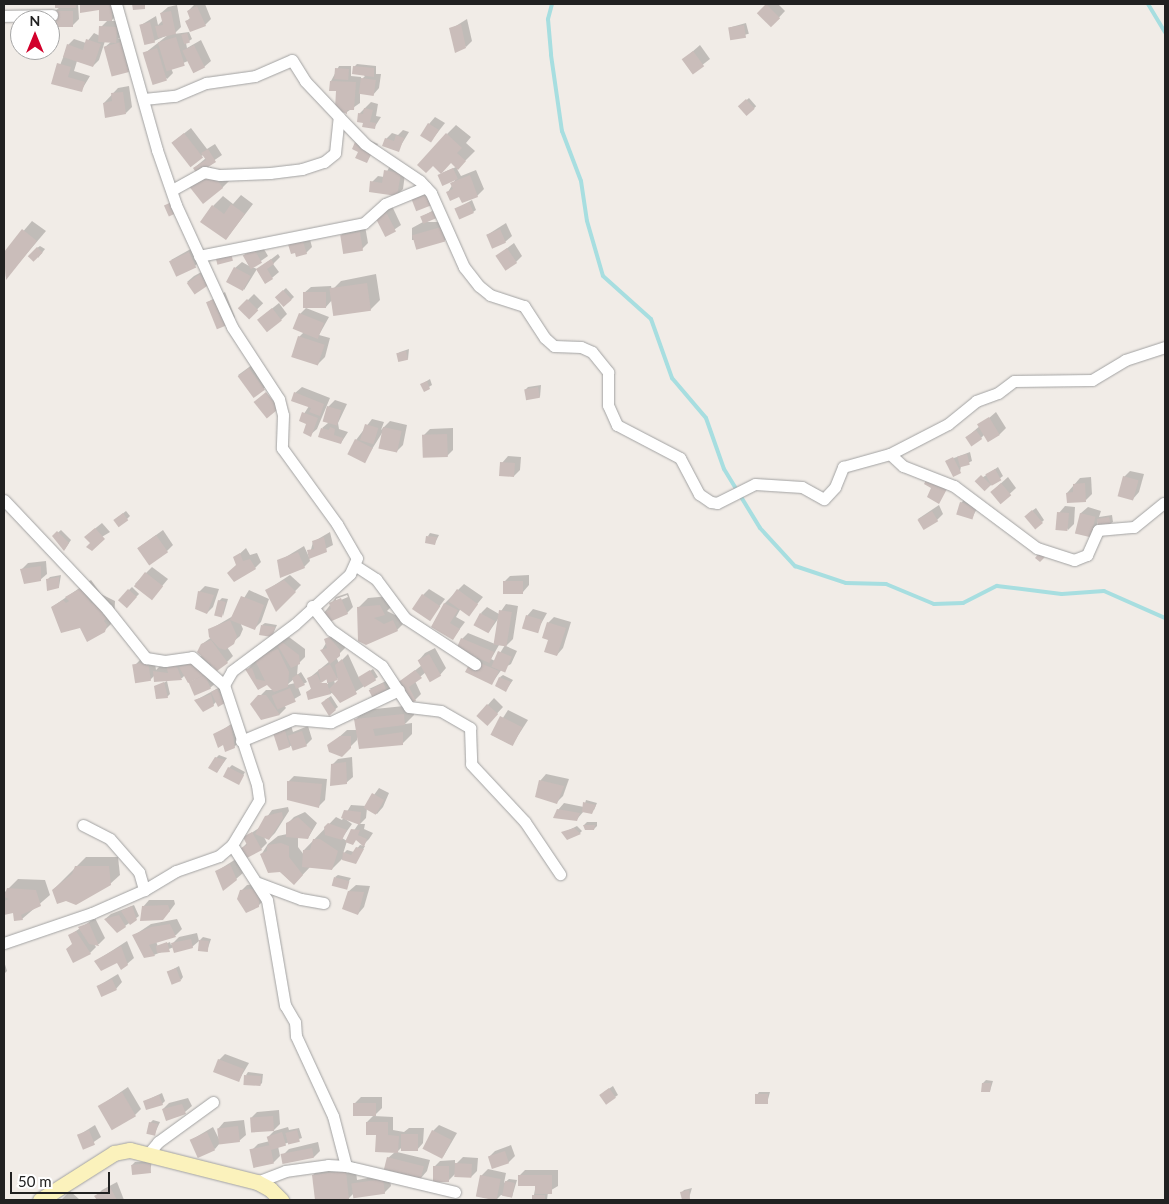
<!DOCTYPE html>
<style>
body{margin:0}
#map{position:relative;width:1169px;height:1204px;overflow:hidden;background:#f1ece7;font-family:Lato,sans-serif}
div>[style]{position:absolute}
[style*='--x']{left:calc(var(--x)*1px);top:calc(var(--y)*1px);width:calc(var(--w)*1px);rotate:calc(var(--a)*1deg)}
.shadow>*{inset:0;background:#0003;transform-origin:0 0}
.stream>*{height:4px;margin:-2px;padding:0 2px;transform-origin:2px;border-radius:2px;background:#a7dee0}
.building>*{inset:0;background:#cabdba;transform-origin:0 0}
.roads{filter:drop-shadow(0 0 1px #a2a2a2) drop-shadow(0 0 1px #a2a2a2)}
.street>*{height:11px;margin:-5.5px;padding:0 5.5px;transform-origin:5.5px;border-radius:5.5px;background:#fff}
.secondary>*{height:15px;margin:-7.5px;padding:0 7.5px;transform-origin:7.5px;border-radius:7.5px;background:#fbf2bc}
span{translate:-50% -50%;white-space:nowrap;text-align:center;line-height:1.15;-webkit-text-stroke:5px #fff;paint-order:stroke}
.frame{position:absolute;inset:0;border:5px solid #212121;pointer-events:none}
.north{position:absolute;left:10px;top:10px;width:50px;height:50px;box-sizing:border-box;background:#fff;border:1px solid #a6a6a6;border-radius:50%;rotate:0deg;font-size:14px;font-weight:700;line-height:20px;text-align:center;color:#212121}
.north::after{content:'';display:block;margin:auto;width:18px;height:22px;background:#d2002b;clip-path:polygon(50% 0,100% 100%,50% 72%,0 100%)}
.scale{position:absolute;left:10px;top:1172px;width:100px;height:22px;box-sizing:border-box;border:2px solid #212121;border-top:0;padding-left:6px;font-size:15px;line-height:18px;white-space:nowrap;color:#212121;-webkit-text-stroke:4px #fff;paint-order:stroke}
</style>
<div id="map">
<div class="shadow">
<div style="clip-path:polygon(56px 4px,78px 4px,79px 19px,73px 25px,55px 11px,60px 7px)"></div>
<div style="clip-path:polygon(81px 4px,118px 4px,118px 14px,111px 21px,123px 21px,122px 35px,118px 39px,127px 37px,134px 65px,128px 71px,105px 47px,112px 41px,105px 41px,99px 60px,93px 66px,77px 61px,74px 71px,90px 76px,81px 91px,53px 83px,68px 45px,74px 39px,86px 43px,94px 33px,100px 36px,101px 27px,108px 20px,100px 8px,81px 11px)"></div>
<div style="clip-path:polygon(205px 4px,211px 19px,205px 25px,187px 21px,191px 17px,188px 11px,194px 5px)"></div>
<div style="clip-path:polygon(768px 4px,778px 4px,785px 11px,772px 25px,759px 13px)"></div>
<div style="clip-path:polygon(177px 5px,181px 27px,174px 34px,189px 32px,192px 39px,186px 43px,187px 48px,201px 40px,211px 61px,204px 67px,188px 61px,171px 68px,173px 73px,167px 79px,145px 53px,168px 35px,154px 41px,141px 25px,156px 16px,158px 25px,163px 20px,161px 13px,168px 7px)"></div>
<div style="clip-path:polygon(467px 19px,472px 41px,466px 47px,451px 29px)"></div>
<div style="left:746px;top:23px;width:11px;height:17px;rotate:75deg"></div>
<div style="clip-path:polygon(700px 45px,710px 59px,692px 73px,683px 60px)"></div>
<div style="clip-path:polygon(357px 64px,376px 66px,376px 74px,381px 74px,379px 88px,373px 95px,360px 93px,360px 103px,347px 112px,331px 81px,339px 66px,351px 66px,351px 76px,361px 77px,361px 80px,365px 76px,354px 67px)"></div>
<div style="clip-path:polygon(129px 86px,132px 107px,126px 113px,104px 103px,118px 88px)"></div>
<div style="left:749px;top:98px;width:11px;height:12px;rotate:49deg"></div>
<div style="clip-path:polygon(371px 102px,378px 104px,376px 116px,381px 117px,374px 128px,359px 114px)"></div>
<div style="clip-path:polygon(435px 117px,445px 123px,431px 141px,429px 124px)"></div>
<div style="clip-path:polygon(456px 125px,471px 137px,466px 143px,475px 151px,457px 169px,461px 176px,476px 170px,484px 189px,477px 196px,448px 192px,457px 177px,444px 184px,442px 173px,456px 167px,447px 134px)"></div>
<div style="clip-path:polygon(191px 128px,207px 149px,215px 144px,222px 155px,197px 172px,194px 168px,206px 158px,204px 154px,202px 156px,172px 143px)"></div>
<div style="clip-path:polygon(403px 130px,409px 132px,398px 150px,386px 139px,392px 133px,398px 135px)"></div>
<div style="clip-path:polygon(362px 137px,378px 144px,367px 161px,360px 152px)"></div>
<div style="clip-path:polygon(391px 164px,406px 167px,403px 189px,397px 195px,372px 182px,378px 176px,384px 177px)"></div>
<div style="clip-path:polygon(211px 167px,215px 172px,219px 169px,229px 181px,222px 188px,196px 179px)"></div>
<div style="clip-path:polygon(241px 195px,253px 204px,226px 239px,213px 206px,223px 196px,233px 204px)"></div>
<div style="clip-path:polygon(472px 200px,476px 210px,473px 212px,457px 209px)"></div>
<div style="clip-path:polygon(392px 206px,401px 225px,385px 236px,382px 211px)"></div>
<div style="clip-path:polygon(436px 209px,423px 222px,447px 222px,451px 234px,445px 240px,412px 240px,412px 228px,423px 222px,421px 217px)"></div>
<div style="clip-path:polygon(32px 221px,46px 231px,6px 278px,4px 254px)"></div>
<div style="clip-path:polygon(506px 223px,512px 236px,505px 242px,487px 235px)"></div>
<div style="clip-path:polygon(365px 226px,368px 243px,362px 249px,341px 235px,348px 229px)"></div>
<div style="clip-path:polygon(308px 232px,312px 247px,306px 253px,289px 242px)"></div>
<div style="clip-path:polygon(514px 243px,522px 256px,516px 262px,497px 256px)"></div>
<div style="clip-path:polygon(261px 244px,268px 256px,252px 267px,257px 269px,244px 290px,235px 268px,242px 262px,249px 266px,244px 256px)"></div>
<div style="clip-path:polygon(40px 246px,45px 249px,38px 258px,37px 248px)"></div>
<div style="clip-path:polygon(196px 246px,201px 260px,195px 266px,171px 260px)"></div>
<div style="clip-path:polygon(278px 254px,280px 257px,273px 264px,279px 272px,266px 283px,257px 270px)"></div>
<div style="clip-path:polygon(207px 269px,207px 285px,187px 282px,194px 276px)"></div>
<div style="clip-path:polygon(376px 274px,380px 300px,370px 310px,332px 300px,326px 307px,304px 293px,311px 287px,331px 286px,332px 290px,341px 281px)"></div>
<div style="left:286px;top:288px;width:12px;height:13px;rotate:48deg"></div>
<div style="clip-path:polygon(225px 292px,235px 317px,229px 323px,208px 302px)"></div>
<div style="left:254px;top:294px;width:13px;height:20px;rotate:45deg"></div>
<div style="clip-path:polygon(279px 303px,287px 314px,281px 320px,259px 319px)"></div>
<div style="clip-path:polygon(306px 308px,329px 317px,319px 335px,330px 338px,325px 357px,318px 364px,299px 337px,304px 332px,300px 314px)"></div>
<div style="clip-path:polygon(409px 349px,408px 359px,397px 354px,400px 352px)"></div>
<div style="left:256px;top:362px;width:26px;height:22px;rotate:54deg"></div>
<div style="clip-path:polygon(430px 379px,432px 385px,424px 390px,422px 384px)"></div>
<div style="clip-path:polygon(541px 385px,540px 397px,525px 390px,528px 387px)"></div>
<div style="clip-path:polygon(302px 387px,330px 398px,317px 429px,310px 435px,308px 423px,300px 420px,309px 406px,295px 393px)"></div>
<div style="clip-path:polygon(335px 400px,347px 404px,338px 423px,339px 429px,348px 432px,341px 443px,322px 428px,328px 423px,328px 407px)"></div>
<div style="clip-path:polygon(996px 412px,1006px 428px,1000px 434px,989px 441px,985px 434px,981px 438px,967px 437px)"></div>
<div style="clip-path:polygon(372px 419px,384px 422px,381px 430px,390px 421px,407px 425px,403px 445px,397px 451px,382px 433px,364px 462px,356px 440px)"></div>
<div style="clip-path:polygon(453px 428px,453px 450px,447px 456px,424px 435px,430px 429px)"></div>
<div style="clip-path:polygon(970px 452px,972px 461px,961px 466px,960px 472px,946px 461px)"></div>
<div style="clip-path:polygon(508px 456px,521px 457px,520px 470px,514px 476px,502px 463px)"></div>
<div style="clip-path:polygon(998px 467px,1003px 476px,984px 490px,976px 482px)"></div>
<div style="clip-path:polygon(1130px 471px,1144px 474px,1139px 492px,1133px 499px,1124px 477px)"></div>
<div style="clip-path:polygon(1008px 477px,1016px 488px,1001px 502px,998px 486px)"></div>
<div style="clip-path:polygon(1091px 477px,1092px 494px,1086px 500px,1067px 493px,1080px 478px)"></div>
<div style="clip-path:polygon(967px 497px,981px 501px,972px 518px,961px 503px)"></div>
<div style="clip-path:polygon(939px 505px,943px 514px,937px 520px,918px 519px)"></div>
<div style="clip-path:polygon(1065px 506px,1075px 507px,1074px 524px,1068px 530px,1059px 513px)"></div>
<div style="clip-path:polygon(1088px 507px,1101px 511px,1099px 517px,1112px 515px,1113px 522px,1110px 524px,1098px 521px,1096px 530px,1076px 532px,1081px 513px)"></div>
<div style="clip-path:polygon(1036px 508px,1044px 520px,1042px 522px,1028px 514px)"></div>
<div style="clip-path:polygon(126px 511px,130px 516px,127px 519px,117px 518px)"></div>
<div style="clip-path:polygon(102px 523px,110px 532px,92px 543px,92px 531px)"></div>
<div style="clip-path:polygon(61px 530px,71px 540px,65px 549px,54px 536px)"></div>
<div style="clip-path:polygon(163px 530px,173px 545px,167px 551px,138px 548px)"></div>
<div style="clip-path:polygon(330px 532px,333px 545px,309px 557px,310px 561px,304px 567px,279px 561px,304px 546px,309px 557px,313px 542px)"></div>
<div style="clip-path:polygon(430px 533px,439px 535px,435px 543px,428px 536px)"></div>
<div style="clip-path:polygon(246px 548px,250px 555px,257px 553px,261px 562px,255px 568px,237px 565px,235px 558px)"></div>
<div style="clip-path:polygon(46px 561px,47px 574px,40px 580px,22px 569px,28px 563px)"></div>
<div style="clip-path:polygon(152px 567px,168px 579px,153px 597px,135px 584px)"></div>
<div style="clip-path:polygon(61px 575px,59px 587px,47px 580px,50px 577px)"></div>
<div style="clip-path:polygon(290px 575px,301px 585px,277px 610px,267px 590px)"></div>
<div style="clip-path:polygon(529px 575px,529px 585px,523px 592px,504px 582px,510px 576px)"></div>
<div style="clip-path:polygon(91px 580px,101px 594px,115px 601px,114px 621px,104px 631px,80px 627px,52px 607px)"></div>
<div style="clip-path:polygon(464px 584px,483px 597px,469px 614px,461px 608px,456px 617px,465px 622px,453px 638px,432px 626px,445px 603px)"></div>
<div style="clip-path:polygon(205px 586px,219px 589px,213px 607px,207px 613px,199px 592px)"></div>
<div style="left:132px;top:587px;width:10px;height:18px;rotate:45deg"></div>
<div style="clip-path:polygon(429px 589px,445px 599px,430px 619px,423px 595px)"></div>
<div style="clip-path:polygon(249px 590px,269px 599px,261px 622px,255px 628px,240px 622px,243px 629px,240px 636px,227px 647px,233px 656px,227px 662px,211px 664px,217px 682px,210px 688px,190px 684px,197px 677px,185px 675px,182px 678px,155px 680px,154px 676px,150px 680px,134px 666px,140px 660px,154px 657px,156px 670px,160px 666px,202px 656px,202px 644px,212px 637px,209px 630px,233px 616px)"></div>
<div style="clip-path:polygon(evenodd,348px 593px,353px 607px,347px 613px,324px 613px,336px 597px,348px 593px,347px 595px,348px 597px,336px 602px,336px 599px,347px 595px)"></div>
<div style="clip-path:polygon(390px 596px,394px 604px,387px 611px,395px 615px,403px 611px,407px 620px,397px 630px,366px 644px,358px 608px,368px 598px)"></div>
<div style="clip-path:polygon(222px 598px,228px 599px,223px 616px,219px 601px)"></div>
<div style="clip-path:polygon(evenodd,506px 604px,518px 606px,513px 639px,506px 646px,517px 651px,511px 664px,502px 669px,492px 683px,471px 663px,477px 657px,462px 639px,468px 633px,495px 644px,498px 619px,489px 632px,481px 613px,487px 607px,499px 614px,506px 604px,499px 645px,505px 645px,495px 661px,491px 659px,499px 645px)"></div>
<div style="clip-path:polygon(533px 609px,547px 613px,537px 631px,527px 616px)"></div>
<div style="clip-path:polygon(554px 617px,571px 622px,563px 648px,557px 655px,550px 639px,548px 623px)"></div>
<div style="clip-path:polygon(265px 623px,277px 625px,272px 636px,262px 625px)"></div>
<div style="clip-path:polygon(evenodd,332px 633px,345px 643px,345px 648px,336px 657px,339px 663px,348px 654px,359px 678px,373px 669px,378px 677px,341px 701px,332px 693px,309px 699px,308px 692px,312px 688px,308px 679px,330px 661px,322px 650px,332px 633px,342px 677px,335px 684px,334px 680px,342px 677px,332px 633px,326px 678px,328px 684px,317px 685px,326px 678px)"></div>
<div style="clip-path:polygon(evenodd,289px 637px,305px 649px,305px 657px,298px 664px,297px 675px,301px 672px,307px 682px,298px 687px,301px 695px,284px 705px,286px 708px,280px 714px,261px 719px,252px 704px,266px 690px,274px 690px,268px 683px,258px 689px,247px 670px,266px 649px,289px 637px,294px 679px,295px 683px,287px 685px,294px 679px)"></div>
<div style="clip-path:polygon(435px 648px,446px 668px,440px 675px,426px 672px,415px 681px,421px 694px,415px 700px,399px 683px,422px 665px,419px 660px,425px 653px)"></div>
<div style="clip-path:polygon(503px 675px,513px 680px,506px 690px,500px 677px)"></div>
<div style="clip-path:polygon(167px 681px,170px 694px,167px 697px,156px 687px)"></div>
<div style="clip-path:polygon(386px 681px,390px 690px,387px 692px,369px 689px)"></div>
<div style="clip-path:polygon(220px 687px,225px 702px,217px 701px,213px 705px,196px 700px)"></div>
<div style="clip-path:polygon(331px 696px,338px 707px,329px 714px,325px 700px)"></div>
<div style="clip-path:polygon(494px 698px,503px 707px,493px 718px,478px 716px)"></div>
<div style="clip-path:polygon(414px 705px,414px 715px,405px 724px,412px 723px,412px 734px,403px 743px,357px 734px,357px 740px,342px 755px,329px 746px,347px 730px,358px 730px,356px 719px,365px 710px)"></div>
<div style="clip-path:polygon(508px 710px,528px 720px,512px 745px,492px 735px)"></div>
<div style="clip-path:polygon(237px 720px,241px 740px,234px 747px,215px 735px)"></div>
<div style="clip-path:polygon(290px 722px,293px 732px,308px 726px,312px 739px,306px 745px,289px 746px,273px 732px)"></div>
<div style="clip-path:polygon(219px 755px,227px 758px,217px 772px,216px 758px)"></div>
<div style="clip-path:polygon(352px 757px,353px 777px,346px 783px,332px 765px,338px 759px)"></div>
<div style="clip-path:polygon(232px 765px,245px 772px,239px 783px,229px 768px)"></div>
<div style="clip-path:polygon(546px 774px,569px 779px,563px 796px,557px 802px,540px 781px)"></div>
<div style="clip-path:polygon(294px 776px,327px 779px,325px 800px,319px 806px,288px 782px)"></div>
<div style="clip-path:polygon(evenodd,379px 788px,389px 793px,383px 807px,377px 814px,367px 808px,366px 818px,360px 824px,365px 824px,364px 829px,373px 833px,369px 839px,363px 845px,357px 839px,347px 841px,343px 854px,347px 850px,354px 852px,360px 845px,365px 846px,356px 862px,342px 859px,332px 869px,311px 866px,294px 884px,261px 855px,268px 844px,278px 836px,287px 834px,287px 824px,294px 817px,305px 812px,317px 823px,308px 838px,298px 837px,298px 847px,304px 855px,304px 850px,336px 817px,342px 820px,351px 805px,366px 806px,379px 788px,344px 818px,359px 823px,347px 841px,342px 838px,352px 824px,344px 818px)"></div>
<div style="clip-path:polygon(586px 800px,597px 803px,594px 810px,584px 811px,577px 819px,558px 810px,564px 803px,584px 807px)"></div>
<div style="clip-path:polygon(288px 807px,289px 811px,275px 833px,269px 839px,264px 837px,267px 843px,261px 849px,241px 849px,248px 842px,245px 837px,259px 828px,272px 810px)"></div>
<div style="clip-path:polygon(587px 822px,597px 822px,597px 826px,594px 829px,584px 825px)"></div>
<div style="clip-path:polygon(577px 826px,582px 831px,580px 833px,563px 833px)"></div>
<div style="clip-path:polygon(86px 857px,118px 857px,120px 875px,110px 884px,53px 890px)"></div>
<div style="clip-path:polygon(236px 859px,243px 873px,236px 879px,217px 871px)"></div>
<div style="clip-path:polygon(338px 875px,351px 878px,345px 887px,335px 877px)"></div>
<div style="clip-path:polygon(18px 879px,45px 880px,50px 895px,22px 919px,14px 912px,4px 913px,4px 893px)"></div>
<div style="clip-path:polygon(265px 883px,265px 899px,258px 906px,241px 891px,247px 885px)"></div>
<div style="clip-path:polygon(356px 885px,370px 886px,364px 907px,358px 914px,349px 891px)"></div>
<div style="clip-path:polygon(149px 900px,174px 900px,175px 904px,169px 912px,143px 907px)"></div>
<div style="clip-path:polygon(134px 905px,139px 916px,125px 926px,105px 919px,111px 914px)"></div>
<div style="clip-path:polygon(95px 918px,105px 938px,99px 944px,94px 944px,96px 947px,90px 953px,73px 944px,70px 935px)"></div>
<div style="clip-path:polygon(177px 919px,182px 929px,176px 935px,156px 941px,158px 947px,170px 942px,171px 945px,179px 937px,197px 933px,199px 941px,192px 947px,174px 947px,154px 955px,133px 936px,151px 924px)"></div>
<div style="clip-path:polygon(203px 937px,211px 939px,207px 951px,200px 940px)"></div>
<div style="clip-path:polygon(127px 941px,134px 958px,127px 964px,96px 961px)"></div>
<div style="clip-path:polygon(4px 961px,7px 971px,4px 974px)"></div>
<div style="clip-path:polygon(179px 966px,183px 977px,181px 980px,168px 972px)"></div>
<div style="clip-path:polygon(118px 974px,122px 982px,116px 989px,98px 986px)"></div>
<div style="clip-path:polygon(225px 1054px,249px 1063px,239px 1080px,219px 1060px)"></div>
<div style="clip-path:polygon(248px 1072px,263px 1074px,262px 1083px,260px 1085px,246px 1075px)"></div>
<div style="clip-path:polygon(986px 1080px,993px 1081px,990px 1091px,983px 1083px)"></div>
<div style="clip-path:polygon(613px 1086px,618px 1095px,615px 1097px,604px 1092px)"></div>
<div style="clip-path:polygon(128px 1087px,141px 1109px,135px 1115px,100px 1106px)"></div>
<div style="clip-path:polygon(759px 1092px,770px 1092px,767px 1103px,757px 1095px)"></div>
<div style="clip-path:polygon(162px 1093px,165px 1101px,162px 1104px,145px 1101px)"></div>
<div style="clip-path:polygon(361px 1097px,382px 1097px,382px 1108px,374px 1116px,393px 1117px,393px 1130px,404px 1132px,409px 1128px,424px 1128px,423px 1143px,417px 1150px,402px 1147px,397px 1152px,430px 1160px,427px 1171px,421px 1178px,388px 1158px,395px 1152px,367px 1122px,375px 1114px,354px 1104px)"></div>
<div style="clip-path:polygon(188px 1098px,192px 1106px,185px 1112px,166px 1119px,163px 1109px,169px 1103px)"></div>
<div style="clip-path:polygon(279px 1110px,280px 1124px,274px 1130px,251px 1118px,257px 1112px)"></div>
<div style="clip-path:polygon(153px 1120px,160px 1122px,154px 1135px,150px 1123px)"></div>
<div style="clip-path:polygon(244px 1120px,246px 1135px,239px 1141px,220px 1143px,215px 1149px,191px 1140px,213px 1127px,219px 1139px,218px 1129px,224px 1122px)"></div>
<div style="clip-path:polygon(95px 1125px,101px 1137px,85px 1148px,79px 1135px)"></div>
<div style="clip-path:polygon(439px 1125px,457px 1133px,443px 1157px,433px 1131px)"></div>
<div style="clip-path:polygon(288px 1127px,289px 1130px,299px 1128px,302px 1138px,278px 1146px,280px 1156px,274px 1162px,256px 1166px,252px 1150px,258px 1144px,270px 1141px,268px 1137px,274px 1131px)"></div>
<div style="clip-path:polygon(318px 1142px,320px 1151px,314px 1157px,283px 1155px,289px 1149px)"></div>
<div style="clip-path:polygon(511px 1145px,515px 1156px,509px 1162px,493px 1167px,489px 1157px,495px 1151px)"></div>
<div style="clip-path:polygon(463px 1157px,478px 1158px,477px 1171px,471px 1177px,456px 1173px,449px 1180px,434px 1167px,440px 1161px,455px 1160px,455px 1165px)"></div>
<div style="clip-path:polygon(152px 1161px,150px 1172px,132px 1165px,135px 1162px)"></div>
<div style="clip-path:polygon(355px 1162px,357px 1180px,389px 1174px,391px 1186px,384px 1193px,354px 1193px,348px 1199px,316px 1200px,313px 1175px,323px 1165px)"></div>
<div style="clip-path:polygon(488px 1169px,506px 1173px,504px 1183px,509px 1179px,517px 1180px,512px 1197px,501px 1195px,496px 1200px,477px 1196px,481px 1176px)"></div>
<div style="clip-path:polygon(525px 1170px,558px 1170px,558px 1186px,548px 1192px,547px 1200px,533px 1200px,536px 1184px,519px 1176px)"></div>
<div style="clip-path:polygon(117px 1182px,124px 1200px,98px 1200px,96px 1196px,102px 1190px)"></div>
<div style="clip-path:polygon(692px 1188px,689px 1198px,682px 1192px,684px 1190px)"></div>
<div style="clip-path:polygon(70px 1191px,80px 1200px,61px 1200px)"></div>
</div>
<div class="stream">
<div style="--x:552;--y:4;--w:16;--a:105"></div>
<div style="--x:548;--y:19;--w:36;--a:85"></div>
<div style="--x:551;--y:55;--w:77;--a:81.8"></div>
<div style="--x:562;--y:131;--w:53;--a:69.2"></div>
<div style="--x:581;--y:181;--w:40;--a:81.5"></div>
<div style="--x:587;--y:221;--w:57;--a:73.8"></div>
<div style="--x:603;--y:276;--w:64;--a:41.9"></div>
<div style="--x:651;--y:319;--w:63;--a:70.4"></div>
<div style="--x:672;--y:378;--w:52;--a:49.6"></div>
<div style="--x:706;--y:418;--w:54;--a:70.6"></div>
<div style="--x:724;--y:469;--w:69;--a:58.6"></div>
<div style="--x:760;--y:528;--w:52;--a:47.4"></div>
<div style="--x:795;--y:566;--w:54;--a:18.4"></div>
<div style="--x:846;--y:583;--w:40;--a:1.4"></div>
<div style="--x:886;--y:584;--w:52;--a:22.6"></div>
<div style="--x:934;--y:604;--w:29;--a:-2"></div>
<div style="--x:963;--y:603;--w:38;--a:-27"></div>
<div style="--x:997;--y:586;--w:65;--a:7"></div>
<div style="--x:1062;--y:594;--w:42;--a:-4.1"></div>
<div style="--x:1104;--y:591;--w:67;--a:23.9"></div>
<div style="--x:1148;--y:4;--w:33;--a:59"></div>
</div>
<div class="building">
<div style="left:55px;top:4px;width:21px;height:4px"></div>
<div style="clip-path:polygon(80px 4px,112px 4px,112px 21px,99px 21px,99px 10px,80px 13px)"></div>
<div style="clip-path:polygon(132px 4px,145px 4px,145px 9px,133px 10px)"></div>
<div style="left:766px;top:4px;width:20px;height:13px;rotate:45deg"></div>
<div style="clip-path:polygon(197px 6px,206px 26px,190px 32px,185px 21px,190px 19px,187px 11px)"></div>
<div style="left:54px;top:11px;width:19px;height:16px"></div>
<div style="clip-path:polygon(171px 11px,176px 34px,158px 38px,155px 26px,163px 25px,160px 13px)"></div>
<div style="left:150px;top:22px;width:21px;height:11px;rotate:76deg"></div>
<div style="clip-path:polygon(461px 24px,466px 48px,455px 53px,449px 28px)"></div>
<div style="left:744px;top:25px;width:13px;height:16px;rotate:81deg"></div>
<div style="left:99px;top:26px;width:18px;height:16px;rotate:3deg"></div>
<div style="left:187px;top:33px;width:10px;height:6px;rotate:73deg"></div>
<div style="left:176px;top:37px;width:30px;height:19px;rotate:73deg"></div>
<div style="clip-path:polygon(86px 39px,101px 44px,93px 67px,63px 57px,67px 44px,83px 50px)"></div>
<div style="left:121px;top:42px;width:31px;height:18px;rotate:75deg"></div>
<div style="left:194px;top:45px;width:25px;height:13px;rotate:64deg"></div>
<div style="left:157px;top:48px;width:34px;height:15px;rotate:73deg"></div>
<div style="left:693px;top:51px;width:19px;height:14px;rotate:54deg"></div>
<div style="clip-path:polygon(57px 63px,71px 67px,68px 77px,85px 82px,82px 92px,51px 84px)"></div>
<div style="clip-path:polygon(353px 66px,374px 68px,374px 77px,352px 74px)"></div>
<div style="left:335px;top:68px;width:14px;height:11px;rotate:4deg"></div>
<div style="left:361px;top:78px;width:15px;height:16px;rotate:8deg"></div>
<div style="clip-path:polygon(330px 81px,356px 82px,354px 110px,347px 110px,347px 114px,335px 109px,336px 91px,329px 91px)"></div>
<div style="clip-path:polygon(123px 92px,126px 114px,105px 118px,103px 103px,112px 101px,111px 93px)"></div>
<div style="left:746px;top:99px;width:13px;height:11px;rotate:48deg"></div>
<div style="clip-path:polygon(364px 108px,373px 110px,370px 122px,376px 123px,375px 129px,362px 127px,363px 123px,357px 122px,358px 113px,363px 114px)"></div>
<div style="left:428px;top:123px;width:13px;height:15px;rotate:32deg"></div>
<div style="left:184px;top:133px;width:31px;height:16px;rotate:52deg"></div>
<div style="clip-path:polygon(446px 133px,462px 148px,457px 153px,466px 161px,458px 170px,451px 163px,441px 174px,433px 166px,426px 173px,417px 165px)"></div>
<div style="clip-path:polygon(396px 135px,404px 138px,399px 152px,382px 146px,385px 138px,394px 141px)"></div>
<div style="clip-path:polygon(355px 142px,373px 150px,367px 163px,355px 158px,358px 152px,352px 149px)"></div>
<div style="clip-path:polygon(208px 149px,216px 162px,197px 174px,193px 168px,206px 160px,201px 153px)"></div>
<div style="left:453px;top:168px;width:12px;height:17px;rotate:66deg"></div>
<div style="clip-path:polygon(384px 170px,401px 173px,397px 196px,369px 192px,370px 181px,382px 183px)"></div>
<div style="clip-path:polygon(213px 174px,223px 188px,203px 204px,188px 185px)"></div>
<div style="clip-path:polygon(470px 175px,478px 197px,462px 203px,459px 197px,450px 201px,446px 192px,453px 189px,450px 183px)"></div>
<div style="left:427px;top:192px;width:14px;height:17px;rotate:69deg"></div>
<div style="left:174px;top:201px;width:12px;height:11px;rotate:66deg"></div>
<div style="left:469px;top:202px;width:12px;height:16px;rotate:66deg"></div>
<div style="clip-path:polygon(231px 204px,245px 214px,226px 240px,200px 222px,212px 205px,224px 214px)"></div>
<div style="left:433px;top:211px;width:8px;height:14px;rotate:67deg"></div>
<div style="left:386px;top:212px;width:22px;height:12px;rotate:63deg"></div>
<div style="left:441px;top:227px;width:15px;height:30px;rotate:74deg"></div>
<div style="clip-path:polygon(22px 229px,37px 241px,6px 280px,4px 252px)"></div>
<div style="left:500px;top:229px;width:15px;height:15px;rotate:67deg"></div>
<div style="left:360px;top:232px;width:19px;height:20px;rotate:81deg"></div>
<div style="clip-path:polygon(302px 238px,307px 254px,296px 257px,295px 253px,291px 254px,287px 241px)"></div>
<div style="left:37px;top:247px;width:8px;height:13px;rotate:45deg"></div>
<div style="left:507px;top:248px;width:18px;height:14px;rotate:56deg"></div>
<div style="left:254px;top:249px;width:16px;height:13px;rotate:60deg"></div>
<div style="left:189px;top:252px;width:17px;height:22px;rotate:65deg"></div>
<div style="left:231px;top:253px;width:8px;height:16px;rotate:76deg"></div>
<div style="clip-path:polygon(271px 259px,274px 264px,267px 269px,273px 279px,265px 284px,256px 269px)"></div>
<div style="left:234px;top:267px;width:19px;height:17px;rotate:28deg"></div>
<div style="left:200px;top:274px;width:14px;height:16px;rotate:56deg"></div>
<div style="left:367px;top:283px;width:28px;height:38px;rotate:82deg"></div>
<div style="left:283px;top:290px;width:13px;height:11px;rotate:48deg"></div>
<div style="left:326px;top:292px;width:16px;height:23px;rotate:90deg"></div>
<div style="left:219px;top:297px;width:29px;height:14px;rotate:68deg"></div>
<div style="left:247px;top:299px;width:16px;height:13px;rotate:45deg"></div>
<div style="left:272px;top:308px;width:16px;height:19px;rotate:52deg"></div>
<div style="left:299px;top:313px;width:27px;height:17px;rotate:22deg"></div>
<div style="left:298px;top:336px;width:28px;height:22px;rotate:18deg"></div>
<div style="left:406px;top:351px;width:9px;height:10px;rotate:77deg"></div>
<div style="left:249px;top:368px;width:27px;height:14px;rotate:54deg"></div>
<div style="clip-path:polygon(427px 381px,430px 389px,424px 392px,420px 384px)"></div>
<div style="left:538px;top:387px;width:11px;height:14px;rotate:80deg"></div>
<div style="left:266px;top:392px;width:21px;height:16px;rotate:51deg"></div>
<div style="clip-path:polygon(294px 392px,324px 404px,320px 416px,309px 412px,311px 408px,291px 401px)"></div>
<div style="left:327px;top:406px;width:15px;height:16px;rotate:16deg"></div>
<div style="clip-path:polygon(302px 412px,318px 418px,311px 437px,303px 433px,306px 424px,299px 421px)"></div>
<div style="left:989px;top:417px;width:21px;height:14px;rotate:59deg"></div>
<div style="left:365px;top:424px;width:14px;height:17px;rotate:17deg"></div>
<div style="clip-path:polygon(330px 427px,335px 429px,334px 435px,343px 438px,341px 444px,318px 437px,321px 428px,329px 430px)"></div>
<div style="left:383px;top:427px;width:19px;height:22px;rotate:12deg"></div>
<div style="left:976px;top:430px;width:11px;height:13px;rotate:56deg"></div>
<div style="left:447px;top:434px;width:23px;height:25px;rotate:88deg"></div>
<div style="left:355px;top:439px;width:20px;height:17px;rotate:27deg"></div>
<div style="left:967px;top:454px;width:11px;height:10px;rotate:75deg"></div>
<div style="left:953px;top:457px;width:18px;height:9px;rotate:63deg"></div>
<div style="left:500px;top:462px;width:15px;height:14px;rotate:4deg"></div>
<div style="left:995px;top:469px;width:13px;height:11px;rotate:61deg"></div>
<div style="left:981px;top:475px;width:14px;height:9px;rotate:45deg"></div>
<div style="left:1123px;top:476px;width:16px;height:21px;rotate:15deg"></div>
<div style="clip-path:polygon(927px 478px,947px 489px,939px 504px,927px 497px,931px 488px,924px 484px)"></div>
<div style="left:1001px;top:483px;width:16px;height:14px;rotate:50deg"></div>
<div style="clip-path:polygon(1085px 483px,1086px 502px,1067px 503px,1066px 493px,1073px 492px,1073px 484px)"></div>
<div style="left:960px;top:502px;width:17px;height:13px;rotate:17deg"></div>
<div style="left:1032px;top:510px;width:17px;height:10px;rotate:50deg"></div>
<div style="left:932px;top:511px;width:12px;height:17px;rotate:59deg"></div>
<div style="left:1057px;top:512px;width:12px;height:18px;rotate:5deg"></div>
<div style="left:123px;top:513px;width:9px;height:12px;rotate:54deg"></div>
<div style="left:1080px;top:513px;width:16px;height:21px;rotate:14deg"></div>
<div style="clip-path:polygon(1109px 517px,1111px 526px,1098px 527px,1097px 519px)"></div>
<div style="clip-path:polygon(95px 528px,105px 539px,92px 551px,86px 547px,90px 543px,84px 537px)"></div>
<div style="clip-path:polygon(57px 531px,69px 543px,64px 551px,52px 536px)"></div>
<div style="left:156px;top:535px;width:21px;height:23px;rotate:55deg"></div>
<div style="clip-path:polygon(426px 536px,437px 537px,435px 545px,425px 543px)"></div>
<div style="clip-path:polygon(324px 537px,327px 552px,309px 559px,307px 550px,314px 549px,312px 541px)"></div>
<div style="clip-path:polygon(298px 552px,305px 568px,280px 578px,277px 560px)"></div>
<div style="clip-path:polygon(240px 553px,243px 561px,250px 559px,256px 569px,234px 582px,227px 573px,236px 565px,233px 557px)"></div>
<div style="clip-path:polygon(1039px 553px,1045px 557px,1040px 562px,1035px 558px)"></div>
<div style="clip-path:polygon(41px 566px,41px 581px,24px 584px,20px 569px)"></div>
<div style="left:145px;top:572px;width:23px;height:18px;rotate:38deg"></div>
<div style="clip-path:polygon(59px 577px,59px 588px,47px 591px,46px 579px)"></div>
<div style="clip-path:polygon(284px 580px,296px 592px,276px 612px,265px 590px)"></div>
<div style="left:503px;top:581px;width:20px;height:13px"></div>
<div style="clip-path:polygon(81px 588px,91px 603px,99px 604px,108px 616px,104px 621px,107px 625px,105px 632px,87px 642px,80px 628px,61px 633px,51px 607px,63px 600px,66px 603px,69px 601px,65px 597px)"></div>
<div style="left:128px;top:589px;width:12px;height:15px;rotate:42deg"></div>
<div style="left:457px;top:589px;width:26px;height:15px;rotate:36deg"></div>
<div style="clip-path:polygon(198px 591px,214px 595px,207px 614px,195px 609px)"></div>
<div style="left:422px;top:594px;width:22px;height:18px;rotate:34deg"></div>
<div style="clip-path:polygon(241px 596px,264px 605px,255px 630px,230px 620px,237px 636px,234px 644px,225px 650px,219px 648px,209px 637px,208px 629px,230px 620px)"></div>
<div style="clip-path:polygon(341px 598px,348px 614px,327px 623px,323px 613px,331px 609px,329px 603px)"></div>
<div style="left:218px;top:600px;width:8px;height:16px;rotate:14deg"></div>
<div style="clip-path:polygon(444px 603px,458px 610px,450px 623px,460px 629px,453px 640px,431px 627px)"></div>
<div style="clip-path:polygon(380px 605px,385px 615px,374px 618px,384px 624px,393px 620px,398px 631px,366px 645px,358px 641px,357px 607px)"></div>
<div style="left:499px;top:610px;width:13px;height:35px;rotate:9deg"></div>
<div style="left:480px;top:613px;width:17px;height:14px;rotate:28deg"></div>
<div style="left:526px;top:615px;width:17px;height:14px;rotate:17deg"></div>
<div style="clip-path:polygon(547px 622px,566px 628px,557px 656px,544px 652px,548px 640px,542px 638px)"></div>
<div style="clip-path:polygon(261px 625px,275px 627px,272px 637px,259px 635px)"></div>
<div style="clip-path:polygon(329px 637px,340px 650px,340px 656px,330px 664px,320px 650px,327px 648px,324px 639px)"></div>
<div style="left:461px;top:638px;width:36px;height:12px;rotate:23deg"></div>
<div style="clip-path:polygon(211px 640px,228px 663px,217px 671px,197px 652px,201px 644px)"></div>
<div style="clip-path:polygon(282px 642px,299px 655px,300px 664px,291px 668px,278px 646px)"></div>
<div style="clip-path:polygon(278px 649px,289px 672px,288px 687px,274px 692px,267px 685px,258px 690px,245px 669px,252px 668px,256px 679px,265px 681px,254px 658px)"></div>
<div style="left:498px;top:651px;width:15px;height:17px;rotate:23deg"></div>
<div style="left:429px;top:654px;width:25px;height:13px;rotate:61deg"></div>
<div style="clip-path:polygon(evenodd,342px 659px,357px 694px,340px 703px,329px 689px,331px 694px,308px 700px,306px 692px,311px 689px,307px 678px,317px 674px,321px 683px,327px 683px,327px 679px,321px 683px,318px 670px,330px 664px,338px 680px,335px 665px,342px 659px,338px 680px,329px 689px,327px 683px,338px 680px)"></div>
<div style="clip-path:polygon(196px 661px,206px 674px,188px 683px,179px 667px)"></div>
<div style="left:148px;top:662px;width:19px;height:16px;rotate:81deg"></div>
<div style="clip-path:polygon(470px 663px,480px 663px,499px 671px,492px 685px,465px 672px)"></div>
<div style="clip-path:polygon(166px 664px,176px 664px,182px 680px,154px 682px,153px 671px,168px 673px)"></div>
<div style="left:370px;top:670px;width:12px;height:14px;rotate:59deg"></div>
<div style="clip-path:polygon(415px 670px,422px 678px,409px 687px,416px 701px,410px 703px,397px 683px)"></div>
<div style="clip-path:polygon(298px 674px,305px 685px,296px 689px,292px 678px)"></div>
<div style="left:205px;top:675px;width:15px;height:18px;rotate:67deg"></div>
<div style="clip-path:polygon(499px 677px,511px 682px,506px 692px,495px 686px)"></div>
<div style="clip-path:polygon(164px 682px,168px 698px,156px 699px,154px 686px)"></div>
<div style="left:383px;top:683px;width:11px;height:16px;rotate:63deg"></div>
<div style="left:290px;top:688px;width:15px;height:20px;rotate:67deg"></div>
<div style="clip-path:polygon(217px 689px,225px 703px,218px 707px,211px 692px)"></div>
<div style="clip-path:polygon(211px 694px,214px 706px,203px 712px,194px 700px)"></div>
<div style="clip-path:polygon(258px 695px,266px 695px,280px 715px,261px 720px,250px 704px)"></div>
<div style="clip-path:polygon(328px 698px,336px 710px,329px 716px,321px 703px)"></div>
<div style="left:487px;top:704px;width:15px;height:16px;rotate:42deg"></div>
<div style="clip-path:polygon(404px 714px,405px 725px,373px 729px,375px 736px,403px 732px,403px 745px,359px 749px,354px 719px)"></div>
<div style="left:500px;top:716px;width:25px;height:21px;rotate:27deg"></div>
<div style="clip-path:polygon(231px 725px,235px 748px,225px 752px,223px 745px,218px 748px,213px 734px)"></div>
<div style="left:284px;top:728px;width:20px;height:12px;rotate:72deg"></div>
<div style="left:302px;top:731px;width:16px;height:15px;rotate:72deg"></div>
<div style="clip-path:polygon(340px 736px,351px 736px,351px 748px,342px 757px,329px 752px,327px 745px)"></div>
<div style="clip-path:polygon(215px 757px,225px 760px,217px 773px,208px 768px)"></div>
<div style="clip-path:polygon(346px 762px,347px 784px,330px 786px,331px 764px)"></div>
<div style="left:228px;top:767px;width:18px;height:11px;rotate:27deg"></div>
<div style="clip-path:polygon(539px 780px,564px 786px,557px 804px,535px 797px)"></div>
<div style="clip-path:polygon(287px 781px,322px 784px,319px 808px,287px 800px)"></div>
<div style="left:372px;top:793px;width:14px;height:17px;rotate:30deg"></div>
<div style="clip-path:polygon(583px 802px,596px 805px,592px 814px,582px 812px)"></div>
<div style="clip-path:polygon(557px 809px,580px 813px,577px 821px,553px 818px)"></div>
<div style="clip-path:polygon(344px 810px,361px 812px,360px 825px,341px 818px)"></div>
<div style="clip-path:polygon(282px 812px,283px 818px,269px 840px,255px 834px,265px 816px)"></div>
<div style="clip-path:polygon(298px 817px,312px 830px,308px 839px,286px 837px,286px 823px)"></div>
<div style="clip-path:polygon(328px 823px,347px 830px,342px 840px,325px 835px,324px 827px)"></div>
<div style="clip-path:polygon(583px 825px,595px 825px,594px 830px,585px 830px)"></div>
<div style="clip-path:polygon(574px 828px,581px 834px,567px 840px,561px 832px)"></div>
<div style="clip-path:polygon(351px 829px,360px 830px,358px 835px,367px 839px,364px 847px,356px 840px,353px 845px,345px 842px)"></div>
<div style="clip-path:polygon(252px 832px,262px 850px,245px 859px,239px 849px,247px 845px,243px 837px)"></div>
<div style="clip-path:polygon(313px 839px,320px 839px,338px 851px,332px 870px,302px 867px,303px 850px,310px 850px)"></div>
<div style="clip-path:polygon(281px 843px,289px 846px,289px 857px,303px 875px,294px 885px,280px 872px,268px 873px,260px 854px,267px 851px,267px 845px)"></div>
<div style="clip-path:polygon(356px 847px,364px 849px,356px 864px,342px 860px,343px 852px,351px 855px)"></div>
<div style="clip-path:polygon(230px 864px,237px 880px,223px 891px,215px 871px)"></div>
<div style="clip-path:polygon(75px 866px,109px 866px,111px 885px,76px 905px,66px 901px,57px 904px,52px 890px,72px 874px)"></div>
<div style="left:334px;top:877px;width:16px;height:9px;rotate:15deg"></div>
<div style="clip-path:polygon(7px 888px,36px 890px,41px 906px,21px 915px,23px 920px,14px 921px,13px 913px,4px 915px,4px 901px,9px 899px,4px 897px)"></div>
<div style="clip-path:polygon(260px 888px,259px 907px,246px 913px,237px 899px,240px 890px)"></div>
<div style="clip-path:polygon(348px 891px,364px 892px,358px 915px,342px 909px)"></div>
<div style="clip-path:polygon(168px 905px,170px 911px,163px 920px,140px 921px,142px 906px)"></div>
<div style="clip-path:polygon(132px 906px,137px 920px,130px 925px,121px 911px)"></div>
<div style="clip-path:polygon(119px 915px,126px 927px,117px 933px,104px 919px)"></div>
<div style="clip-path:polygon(89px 923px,99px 946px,89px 944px,78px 927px)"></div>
<div style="clip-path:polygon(170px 924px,176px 937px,149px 945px,155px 956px,144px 958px,132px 935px,151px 927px)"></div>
<div style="clip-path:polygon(76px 931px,91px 954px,73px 963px,66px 949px,72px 944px,68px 935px)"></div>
<div style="clip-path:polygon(191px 939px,193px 948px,174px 953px,171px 943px)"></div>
<div style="left:199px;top:940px;width:10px;height:11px;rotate:6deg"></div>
<div style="clip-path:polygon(167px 942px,170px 952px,157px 953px,156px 946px)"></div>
<div style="clip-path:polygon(121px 946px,128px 965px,121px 970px,117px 963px,101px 971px,94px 961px)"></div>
<div style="left:176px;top:968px;width:14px;height:10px;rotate:69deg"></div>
<div style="left:112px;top:979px;width:12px;height:17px;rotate:66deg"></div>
<div style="left:218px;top:1059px;width:28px;height:14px;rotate:21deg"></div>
<div style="left:244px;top:1075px;width:17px;height:10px;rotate:3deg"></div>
<div style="clip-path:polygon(982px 1083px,991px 1083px,990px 1092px,981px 1092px)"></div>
<div style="left:609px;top:1088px;width:12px;height:12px;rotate:55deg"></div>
<div style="left:122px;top:1092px;width:28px;height:28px;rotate:60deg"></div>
<div style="left:755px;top:1094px;width:13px;height:10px"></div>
<div style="clip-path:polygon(159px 1095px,163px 1105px,146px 1110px,143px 1101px)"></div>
<div style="left:353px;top:1103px;width:23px;height:13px"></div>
<div style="clip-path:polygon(182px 1104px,186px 1114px,166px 1121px,162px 1109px)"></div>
<div style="left:273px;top:1116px;width:15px;height:23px;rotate:86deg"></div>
<div style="left:149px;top:1122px;width:9px;height:12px;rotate:13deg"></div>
<div style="clip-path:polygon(366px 1122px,388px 1122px,388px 1135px,399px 1136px,398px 1153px,375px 1152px,376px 1135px,366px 1135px)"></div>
<div style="left:238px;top:1126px;width:16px;height:21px;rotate:83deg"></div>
<div style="left:89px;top:1130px;width:16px;height:13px;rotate:68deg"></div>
<div style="left:297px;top:1130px;width:12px;height:12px;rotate:76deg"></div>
<div style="left:432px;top:1130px;width:22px;height:21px;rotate:27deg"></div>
<div style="left:207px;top:1132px;width:20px;height:19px;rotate:66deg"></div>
<div style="left:282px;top:1132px;width:14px;height:16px;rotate:73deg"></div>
<div style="left:401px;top:1134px;width:17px;height:17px"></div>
<div style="left:270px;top:1145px;width:19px;height:21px;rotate:78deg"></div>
<div style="left:312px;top:1148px;width:10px;height:32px;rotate:79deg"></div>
<div style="left:505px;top:1151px;width:13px;height:18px;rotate:72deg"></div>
<div style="left:387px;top:1157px;width:38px;height:13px;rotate:14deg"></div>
<div style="left:150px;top:1163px;width:10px;height:19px;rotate:84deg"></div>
<div style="left:455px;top:1163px;width:17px;height:14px;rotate:3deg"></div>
<div style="left:433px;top:1166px;width:16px;height:16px"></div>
<div style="clip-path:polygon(346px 1171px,349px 1200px,315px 1200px,312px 1175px)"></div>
<div style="left:480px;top:1175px;width:21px;height:22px;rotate:11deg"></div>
<div style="clip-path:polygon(518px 1175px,552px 1175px,552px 1194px,535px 1194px,535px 1186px,518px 1186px)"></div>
<div style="left:383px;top:1179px;width:15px;height:32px;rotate:82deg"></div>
<div style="left:505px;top:1181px;width:10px;height:15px;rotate:11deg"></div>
<div style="clip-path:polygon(110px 1187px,117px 1200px,97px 1200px,94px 1196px)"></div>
<div style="clip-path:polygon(689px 1190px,690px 1199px,682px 1200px,680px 1192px)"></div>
<div style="left:532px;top:1195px;width:13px;height:5px"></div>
</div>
<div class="roads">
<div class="street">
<div style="--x:116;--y:4;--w:152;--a:74.3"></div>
<div style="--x:157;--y:150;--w:58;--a:70.9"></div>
<div style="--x:176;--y:205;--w:134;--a:65.3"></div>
<div style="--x:232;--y:327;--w:86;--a:56.9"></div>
<div style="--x:279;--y:399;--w:16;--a:76"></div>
<div style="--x:283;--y:415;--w:33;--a:92"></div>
<div style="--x:282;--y:448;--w:94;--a:54.1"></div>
<div style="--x:337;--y:524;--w:39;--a:60"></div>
<div style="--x:357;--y:558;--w:17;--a:114"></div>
<div style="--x:350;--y:574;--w:74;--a:137.7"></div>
<div style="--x:295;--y:624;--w:79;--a:143.3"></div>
<div style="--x:232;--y:671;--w:16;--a:120"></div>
<div style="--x:4;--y:16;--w:48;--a:-1.2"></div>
<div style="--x:144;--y:99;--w:31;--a:-6"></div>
<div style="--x:175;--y:96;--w:34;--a:-23"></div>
<div style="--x:206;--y:83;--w:49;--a:-8.1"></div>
<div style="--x:255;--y:76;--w:40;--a:-23.4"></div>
<div style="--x:292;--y:60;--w:25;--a:58"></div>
<div style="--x:305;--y:81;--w:50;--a:46.6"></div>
<div style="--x:172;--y:190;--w:37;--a:-29"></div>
<div style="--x:204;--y:172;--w:16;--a:11"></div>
<div style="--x:220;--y:175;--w:50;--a:-2.3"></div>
<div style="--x:270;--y:173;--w:32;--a:-7"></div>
<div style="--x:302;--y:169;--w:23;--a:-18"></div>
<div style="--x:324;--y:162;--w:14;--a:-39"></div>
<div style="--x:335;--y:153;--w:36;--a:-84"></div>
<div style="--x:339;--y:117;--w:37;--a:46"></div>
<div style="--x:365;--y:144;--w:66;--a:33.9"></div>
<div style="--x:420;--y:181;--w:16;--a:47"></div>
<div style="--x:431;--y:193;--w:81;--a:66"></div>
<div style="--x:464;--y:267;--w:24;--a:52"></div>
<div style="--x:479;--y:286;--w:14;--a:39"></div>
<div style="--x:490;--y:295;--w:36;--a:18"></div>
<div style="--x:524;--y:306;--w:38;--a:57"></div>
<div style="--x:545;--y:338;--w:12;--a:42"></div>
<div style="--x:554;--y:346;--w:27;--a:2"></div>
<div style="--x:581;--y:347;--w:12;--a:24"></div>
<div style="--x:592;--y:352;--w:26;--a:51"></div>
<div style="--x:608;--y:372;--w:33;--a:90"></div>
<div style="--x:608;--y:405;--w:22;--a:66"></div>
<div style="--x:617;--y:425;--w:71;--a:27.6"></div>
<div style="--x:680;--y:458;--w:41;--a:62.2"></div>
<div style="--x:699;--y:494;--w:14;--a:34"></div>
<div style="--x:711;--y:502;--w:6;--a:9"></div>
<div style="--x:717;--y:503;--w:42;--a:-26.6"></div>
<div style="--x:755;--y:484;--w:47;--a:3.7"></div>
<div style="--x:802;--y:487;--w:25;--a:29"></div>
<div style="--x:824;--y:499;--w:16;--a:-47"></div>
<div style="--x:835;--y:487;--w:22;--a:-68"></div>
<div style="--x:843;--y:467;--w:49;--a:-15.5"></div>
<div style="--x:890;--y:454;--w:65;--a:-27.3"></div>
<div style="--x:948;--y:424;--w:36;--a:-39"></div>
<div style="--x:976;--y:401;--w:23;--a:-20"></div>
<div style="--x:998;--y:393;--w:20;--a:-37"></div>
<div style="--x:1014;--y:381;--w:78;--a:-0.7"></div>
<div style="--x:1092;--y:380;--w:39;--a:-31"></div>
<div style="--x:1125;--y:360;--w:42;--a:-18"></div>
<div style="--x:199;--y:256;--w:168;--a:-11.3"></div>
<div style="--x:364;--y:223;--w:28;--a:-42"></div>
<div style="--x:385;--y:204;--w:44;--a:-22.5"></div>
<div style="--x:890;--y:454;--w:18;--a:43"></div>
<div style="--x:903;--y:466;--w:55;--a:21.4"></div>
<div style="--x:954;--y:486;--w:104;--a:36.8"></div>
<div style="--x:1037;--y:548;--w:39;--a:18"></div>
<div style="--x:1074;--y:560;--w:14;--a:-21"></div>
<div style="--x:1087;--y:555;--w:27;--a:-66"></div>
<div style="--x:1098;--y:530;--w:36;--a:-5"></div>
<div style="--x:1134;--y:527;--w:38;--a:-39"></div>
<div style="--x:4;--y:500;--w:150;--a:46.6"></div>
<div style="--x:107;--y:609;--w:63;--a:51.5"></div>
<div style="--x:146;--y:658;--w:19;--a:9"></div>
<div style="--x:165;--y:661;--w:27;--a:-8"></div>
<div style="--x:192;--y:657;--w:43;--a:41.2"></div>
<div style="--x:224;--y:685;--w:105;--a:71.7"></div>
<div style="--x:257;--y:785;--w:15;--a:82"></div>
<div style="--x:259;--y:800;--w:52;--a:121"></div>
<div style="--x:232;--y:845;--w:17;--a:140"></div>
<div style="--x:219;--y:856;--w:46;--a:160.8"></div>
<div style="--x:176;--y:871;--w:37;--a:149"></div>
<div style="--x:144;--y:890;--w:57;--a:156.1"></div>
<div style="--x:92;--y:913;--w:93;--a:161.2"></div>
<div style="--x:356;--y:566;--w:24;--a:33"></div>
<div style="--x:376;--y:579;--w:49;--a:53.4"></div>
<div style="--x:405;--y:618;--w:84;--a:33.3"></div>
<div style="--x:312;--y:606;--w:31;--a:52"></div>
<div style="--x:331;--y:630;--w:62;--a:35.2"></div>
<div style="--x:382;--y:666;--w:49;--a:56.6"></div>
<div style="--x:409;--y:707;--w:32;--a:7"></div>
<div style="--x:441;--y:711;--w:34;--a:30"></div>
<div style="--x:470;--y:728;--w:36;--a:88"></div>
<div style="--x:471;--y:764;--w:79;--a:47"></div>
<div style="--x:525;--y:822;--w:63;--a:56.1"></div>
<div style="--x:241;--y:741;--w:57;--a:-22.5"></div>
<div style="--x:294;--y:719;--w:37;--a:5"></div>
<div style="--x:331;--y:722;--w:75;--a:-25.2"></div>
<div style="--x:83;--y:825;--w:30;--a:27"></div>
<div style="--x:110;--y:839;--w:44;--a:48.7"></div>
<div style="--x:139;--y:872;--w:19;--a:74"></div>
<div style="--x:232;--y:845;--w:65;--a:57.5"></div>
<div style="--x:267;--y:900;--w:107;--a:80.3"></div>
<div style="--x:285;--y:1005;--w:20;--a:60"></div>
<div style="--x:295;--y:1022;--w:14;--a:86"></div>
<div style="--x:296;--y:1036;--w:88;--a:65.2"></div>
<div style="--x:333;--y:1116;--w:52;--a:75.4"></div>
<div style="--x:258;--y:883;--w:46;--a:20.4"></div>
<div style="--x:301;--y:899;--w:23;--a:10"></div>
<div style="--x:148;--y:1154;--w:16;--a:-50"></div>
<div style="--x:158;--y:1142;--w:68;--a:-36"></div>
<div style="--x:257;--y:1182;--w:30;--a:-21"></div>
<div style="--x:285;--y:1171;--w:43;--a:-7.9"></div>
<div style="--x:328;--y:1165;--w:18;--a:3"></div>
<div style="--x:346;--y:1166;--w:112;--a:13.4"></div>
</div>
<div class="secondary">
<div style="--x:40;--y:1200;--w:88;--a:-32.4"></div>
<div style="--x:114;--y:1153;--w:16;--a:-11"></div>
<div style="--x:130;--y:1150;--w:131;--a:14.1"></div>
<div style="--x:257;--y:1182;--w:15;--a:28"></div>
<div style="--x:270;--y:1189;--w:16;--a:45"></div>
</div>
</div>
<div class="frame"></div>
<div class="north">N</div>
<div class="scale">50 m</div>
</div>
